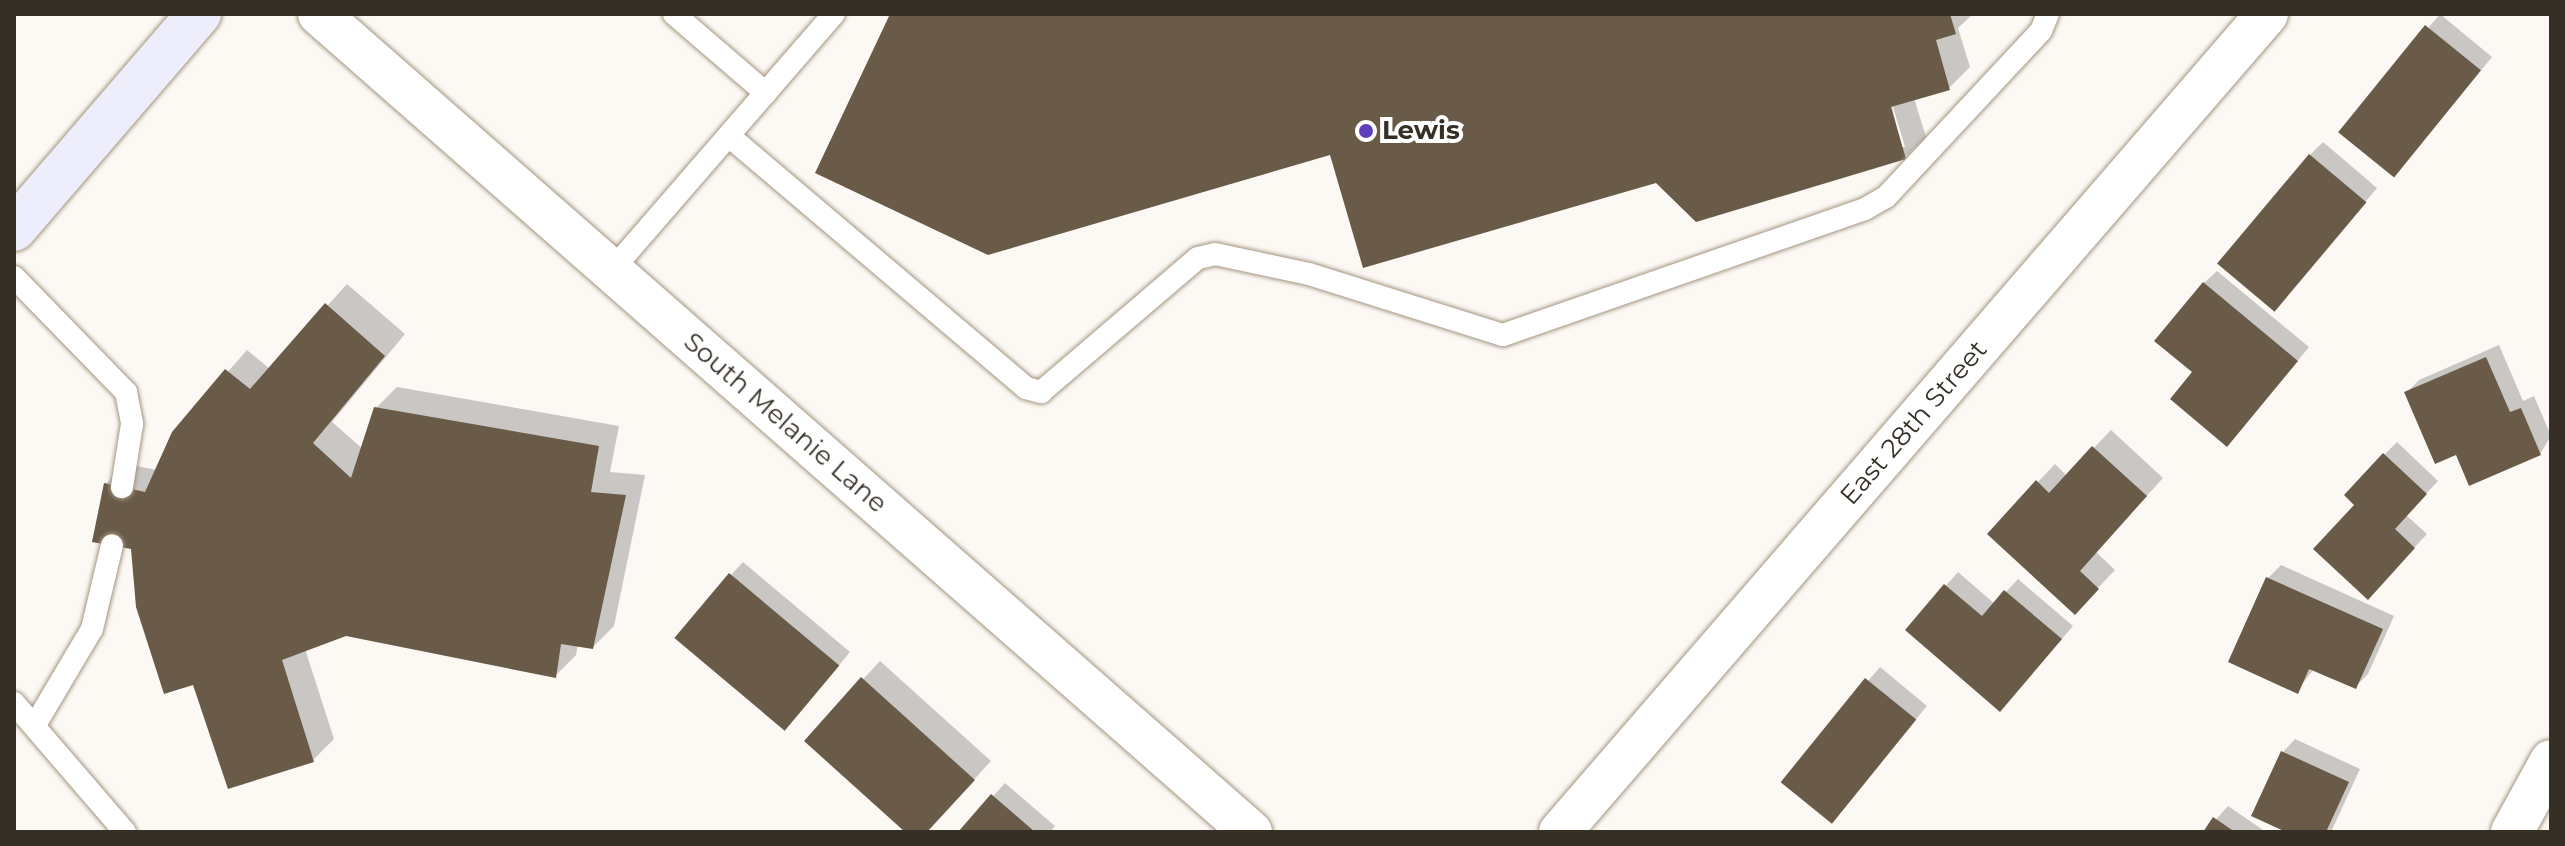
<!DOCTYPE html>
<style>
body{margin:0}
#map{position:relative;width:2565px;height:846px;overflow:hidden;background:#fcf9f4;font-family:Montserrat,sans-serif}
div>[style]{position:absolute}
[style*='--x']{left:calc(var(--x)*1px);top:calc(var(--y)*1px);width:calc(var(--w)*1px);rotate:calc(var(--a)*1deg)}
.shadow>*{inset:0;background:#0003}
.building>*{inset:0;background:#695b48;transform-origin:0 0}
.roads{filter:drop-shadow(0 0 2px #a59580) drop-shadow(0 0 2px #a59580)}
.lane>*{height:22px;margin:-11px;padding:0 11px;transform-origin:11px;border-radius:11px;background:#fff}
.street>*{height:42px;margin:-21px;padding:0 21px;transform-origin:21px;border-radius:21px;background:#fff}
.secondary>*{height:44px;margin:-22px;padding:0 22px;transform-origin:22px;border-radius:22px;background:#eeedfb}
.dots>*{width:22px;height:22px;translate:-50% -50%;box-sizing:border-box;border:4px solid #fff;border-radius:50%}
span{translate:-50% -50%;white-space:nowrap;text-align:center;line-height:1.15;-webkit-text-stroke:8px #fff;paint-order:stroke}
.poi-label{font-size:26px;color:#352f26;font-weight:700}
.left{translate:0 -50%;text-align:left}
.street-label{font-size:26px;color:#352f26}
.frame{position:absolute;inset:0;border:16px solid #352f26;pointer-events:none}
</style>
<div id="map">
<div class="shadow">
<div style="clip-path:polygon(evenodd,893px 14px,1973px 14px,1958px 28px,1970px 67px,1949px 88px,1914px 98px,1926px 137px,1905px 157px,1657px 181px,1331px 153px,893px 14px,1890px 97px,1905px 147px,1901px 147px,1890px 97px)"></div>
<div style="clip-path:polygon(2440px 14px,2492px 57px,2406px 162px,2341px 131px)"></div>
<div style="clip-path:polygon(2323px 142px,2377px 188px,2286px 296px,2310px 155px)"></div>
<div style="clip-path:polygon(2217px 271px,2309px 347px,2239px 432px,2195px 372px,2204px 283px)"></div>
<div style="clip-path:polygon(347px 284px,405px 334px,332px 422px,363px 449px,376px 408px,397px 387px,619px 426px,610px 472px,645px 475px,614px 626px,593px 647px,578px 644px,576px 655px,555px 676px,345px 634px,305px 649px,334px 739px,313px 760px,230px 787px,194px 683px,106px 484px,126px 464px,157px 470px,174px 433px,247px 350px,270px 369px)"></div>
<div style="clip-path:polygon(2499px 345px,2523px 401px,2534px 396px,2551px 436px,2540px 454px,2457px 452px,2407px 392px,2419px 380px)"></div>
<div style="clip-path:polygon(2111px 430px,2163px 478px,2096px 552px,2115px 570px,2075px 612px,2038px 482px,2055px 464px,2067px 476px)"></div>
<div style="clip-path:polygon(2397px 442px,2438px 481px,2406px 515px,2427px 534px,2380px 585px,2384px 455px)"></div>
<div style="clip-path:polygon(743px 562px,850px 652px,798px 715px,731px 575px)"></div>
<div style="clip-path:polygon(2281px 565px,2394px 616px,2368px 674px,2355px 687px,2314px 669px,2297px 691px,2268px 578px)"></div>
<div style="clip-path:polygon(1958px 572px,1995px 604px,2018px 579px,2073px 626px,2012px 697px,1907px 630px)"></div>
<div style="clip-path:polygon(880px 661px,991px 761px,926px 832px,908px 832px,806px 741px)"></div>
<div style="clip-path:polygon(1880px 667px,1927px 706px,1841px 808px,1782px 781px)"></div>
<div style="clip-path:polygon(2295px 739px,2360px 769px,2331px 832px,2291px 832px,2283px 752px)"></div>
<div style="clip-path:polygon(1005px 783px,1055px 826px,1050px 832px,961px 832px)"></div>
<div style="clip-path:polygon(2228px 806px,2266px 832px,2205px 832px)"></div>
</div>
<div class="building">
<div style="clip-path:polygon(890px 14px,1950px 14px,1956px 34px,1936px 40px,1950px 90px,1891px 107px,1906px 159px,1696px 222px,1656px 183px,1363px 268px,1330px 155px,988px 255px,815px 173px)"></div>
<div style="left:2425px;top:25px;width:72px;height:138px;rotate:39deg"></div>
<div style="left:2309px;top:154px;width:75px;height:143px;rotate:40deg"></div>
<div style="clip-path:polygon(2203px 282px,2298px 361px,2227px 447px,2170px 399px,2192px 372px,2154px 341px)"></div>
<div style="clip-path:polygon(325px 303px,385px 356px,313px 443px,351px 478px,374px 407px,599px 446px,591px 492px,626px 495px,593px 649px,561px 644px,556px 678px,346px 636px,282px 660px,314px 762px,228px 789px,193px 685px,164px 694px,136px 607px,131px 549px,92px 542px,104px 483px,145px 492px,172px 432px,225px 369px,250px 389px)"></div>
<div style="clip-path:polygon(2486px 357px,2510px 412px,2521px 408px,2541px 455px,2469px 486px,2456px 455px,2435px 464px,2404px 392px)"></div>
<div style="clip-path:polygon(2092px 446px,2147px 496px,2080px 571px,2099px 589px,2075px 615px,1987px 534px,2036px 480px,2049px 493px)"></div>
<div style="clip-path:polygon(2383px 453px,2427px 494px,2395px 529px,2415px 548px,2368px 600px,2313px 549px,2354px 505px,2344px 495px)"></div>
<div style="left:729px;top:573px;width:144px;height:85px;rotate:40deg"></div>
<div style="clip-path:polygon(2266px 577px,2383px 629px,2356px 689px,2309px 669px,2298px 694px,2228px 662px)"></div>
<div style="clip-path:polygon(1944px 584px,1982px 616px,2004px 590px,2062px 639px,2000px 712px,1905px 630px)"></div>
<div style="clip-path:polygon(861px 677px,975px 780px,927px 832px,905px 832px,804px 741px)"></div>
<div style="left:1865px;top:678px;width:66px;height:134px;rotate:39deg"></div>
<div style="clip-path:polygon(2281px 751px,2349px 782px,2326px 832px,2286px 832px,2251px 816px)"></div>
<div style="clip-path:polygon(991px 794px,1035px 832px,958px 832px)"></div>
<div style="clip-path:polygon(2213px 817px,2235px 832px,2203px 832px)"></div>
</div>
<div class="roads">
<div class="lane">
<div style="--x:674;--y:14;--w:121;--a:40.7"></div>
<div style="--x:729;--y:136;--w:390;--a:40.3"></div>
<div style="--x:1026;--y:388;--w:16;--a:15"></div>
<div style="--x:1041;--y:392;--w:206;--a:-40.5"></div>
<div style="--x:1198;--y:258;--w:17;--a:-13"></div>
<div style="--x:1215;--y:254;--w:96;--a:12"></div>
<div style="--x:1309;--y:274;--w:203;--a:17.5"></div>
<div style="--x:1503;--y:335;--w:383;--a:-19.2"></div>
<div style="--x:1865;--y:209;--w:24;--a:-30"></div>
<div style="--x:1886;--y:197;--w:227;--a:-47"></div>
<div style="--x:2041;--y:31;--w:18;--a:-68"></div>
<div style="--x:612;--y:270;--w:339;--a:-49.1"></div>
<div style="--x:14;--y:277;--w:161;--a:45.8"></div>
<div style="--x:126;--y:392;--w:33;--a:79"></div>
<div style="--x:132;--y:424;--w:64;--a:99"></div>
<div style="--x:14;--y:703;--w:170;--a:49.3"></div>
<div style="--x:35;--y:725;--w:112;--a:-59.3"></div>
<div style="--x:92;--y:629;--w:86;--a:-76.6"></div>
</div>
<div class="street">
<div style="--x:319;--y:14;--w:1240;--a:41.27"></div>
<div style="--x:1560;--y:832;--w:1081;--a:-49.16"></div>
<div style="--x:2512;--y:832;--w:81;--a:-61.2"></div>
</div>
<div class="secondary">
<div style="--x:14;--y:229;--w:284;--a:-49.3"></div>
</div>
</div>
<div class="dots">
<div style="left:1366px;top:131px;background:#5e41ba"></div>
</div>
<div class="poi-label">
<span class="left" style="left:1382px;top:131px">Lewis</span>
</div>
<div class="street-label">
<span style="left:785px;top:423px;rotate:41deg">South Melanie Lane</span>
<span style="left:1914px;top:423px;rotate:-49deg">East 28th Street</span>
</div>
<div class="frame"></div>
</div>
